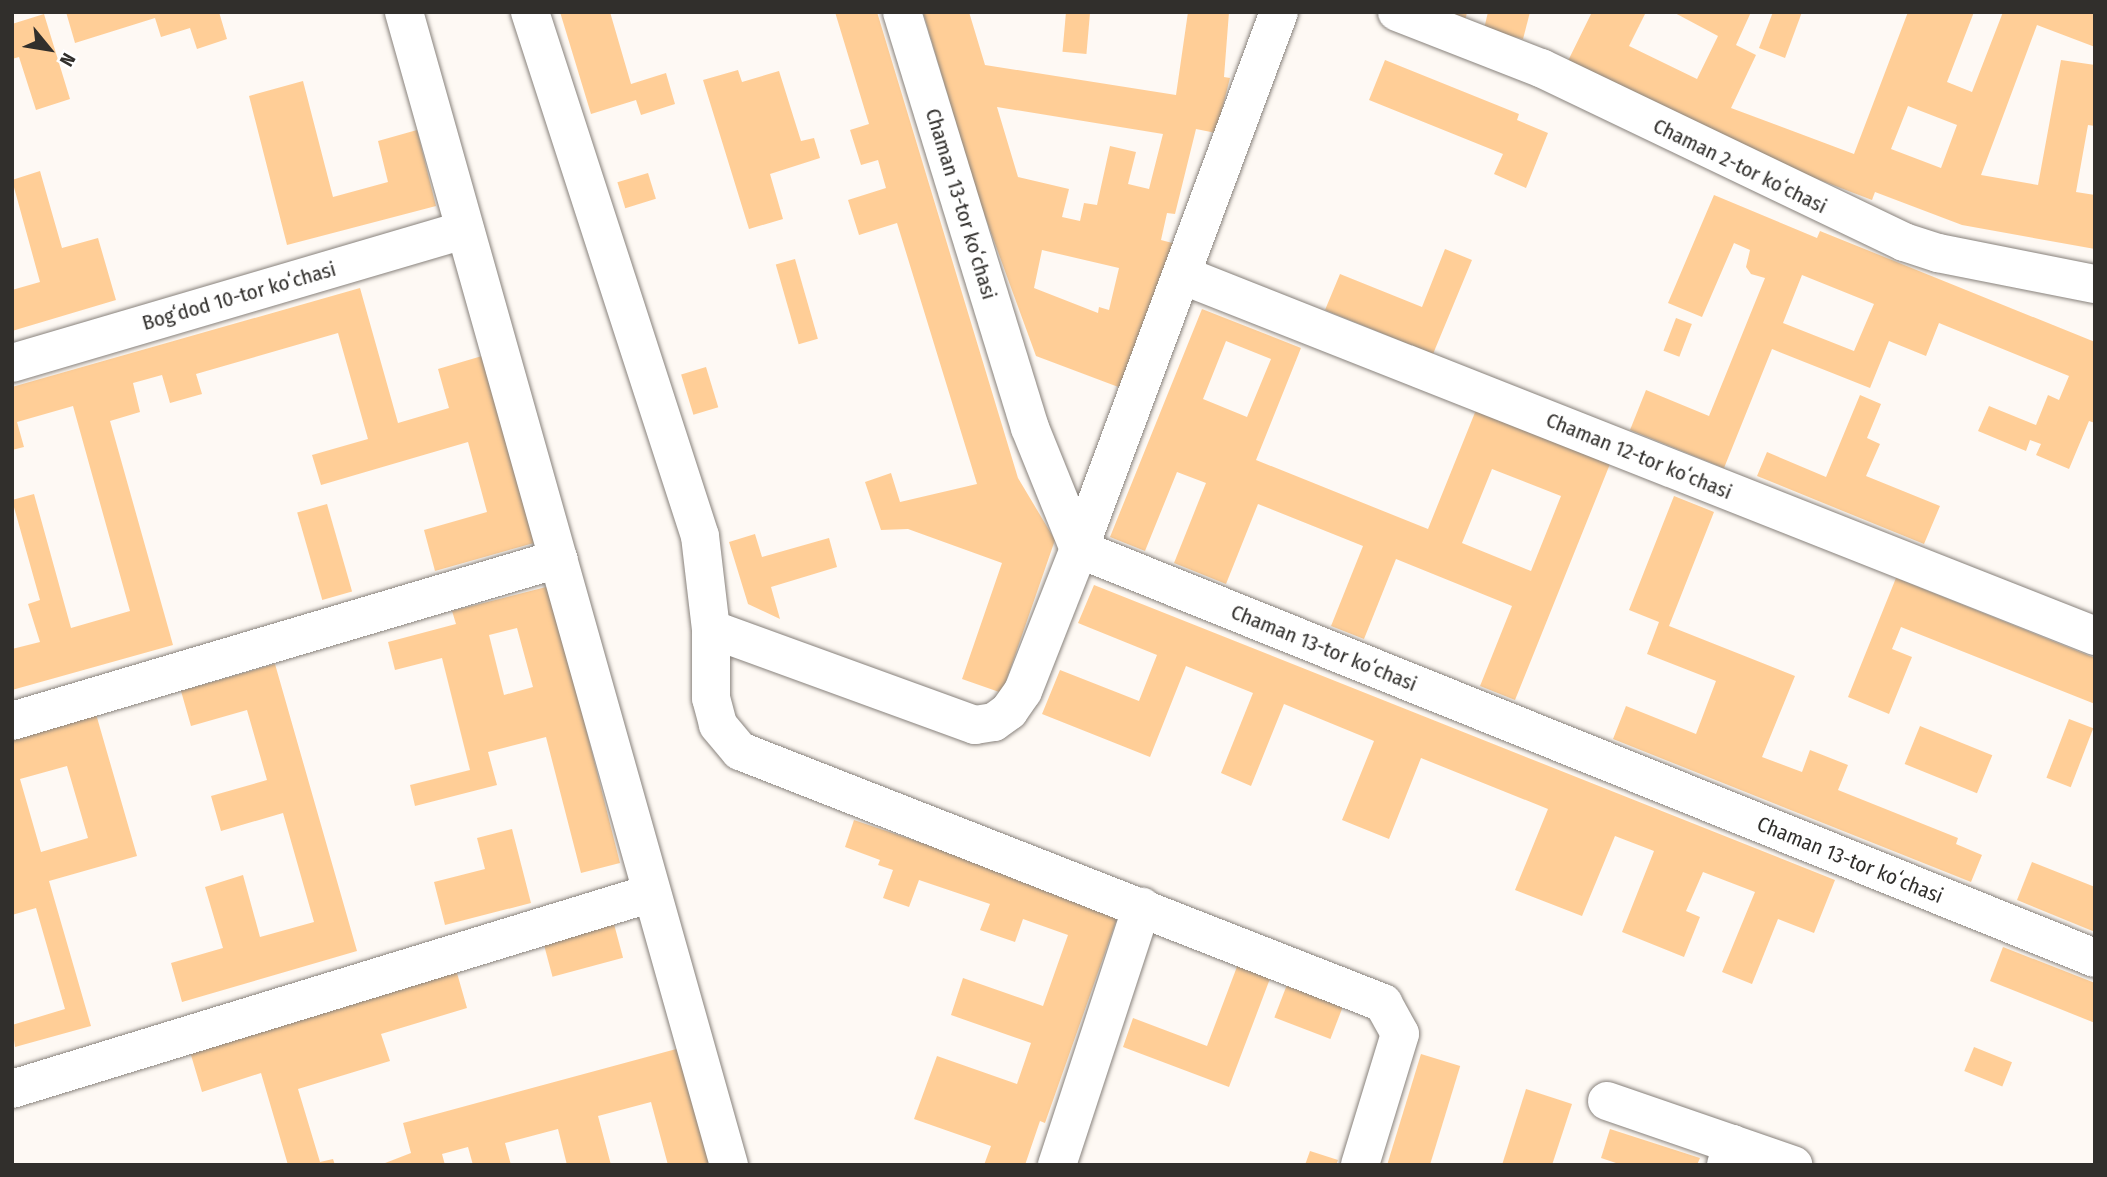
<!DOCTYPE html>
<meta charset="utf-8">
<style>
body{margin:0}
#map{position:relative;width:2107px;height:1177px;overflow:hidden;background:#fef9f4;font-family:"Fira Sans Condensed",sans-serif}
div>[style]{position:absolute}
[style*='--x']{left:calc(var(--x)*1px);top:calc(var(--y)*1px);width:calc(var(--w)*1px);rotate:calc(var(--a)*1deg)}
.building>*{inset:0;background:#ffce97;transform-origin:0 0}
.roads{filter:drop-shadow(0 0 2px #88827c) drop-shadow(0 0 2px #88827c)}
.minor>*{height:38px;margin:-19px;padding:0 19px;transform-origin:19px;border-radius:19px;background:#fff}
span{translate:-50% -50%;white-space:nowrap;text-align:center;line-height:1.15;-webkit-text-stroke:6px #fff;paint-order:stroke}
.street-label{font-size:21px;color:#312f2c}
.frame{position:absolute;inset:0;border:14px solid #312f2c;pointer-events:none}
.north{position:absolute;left:14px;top:14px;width:70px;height:70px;-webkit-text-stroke:5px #fff;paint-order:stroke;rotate:120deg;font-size:19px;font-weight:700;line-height:28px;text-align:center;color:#312f2c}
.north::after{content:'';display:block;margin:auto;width:24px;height:32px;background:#312f2c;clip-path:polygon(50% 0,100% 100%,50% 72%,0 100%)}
</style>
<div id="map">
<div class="building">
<div style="clip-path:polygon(66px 12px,219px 12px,227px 39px,197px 49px,190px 28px,161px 37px,155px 18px,75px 43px)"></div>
<div style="clip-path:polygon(560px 12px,610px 12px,631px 84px,666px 73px,675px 104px,641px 115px,636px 100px,591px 114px)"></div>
<div style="clip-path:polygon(835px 12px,877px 12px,1018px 478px,1055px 540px,1002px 693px,962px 679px,1002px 563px,908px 529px,881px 530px,865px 482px,891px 473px,900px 502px,977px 484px,897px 223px,859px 235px,848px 200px,886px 188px,878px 160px,861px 165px,850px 130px,869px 124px)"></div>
<div style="clip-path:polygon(evenodd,923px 12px,969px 12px,985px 65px,1176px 95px,1188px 12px,1229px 12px,1224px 77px,1230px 78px,1216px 133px,1196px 129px,1175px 214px,1167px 213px,1161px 240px,1176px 244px,1121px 388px,1036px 356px,978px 197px,923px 12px,997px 107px,1163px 134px,1149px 189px,1128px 184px,1136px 152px,1110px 146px,1097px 205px,1084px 203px,1080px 221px,1062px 217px,1069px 189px,1018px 177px,997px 107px,923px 12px,1042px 250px,1119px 268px,1109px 310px,1099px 307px,1098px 313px,1034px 288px,1042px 250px)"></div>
<div style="left:1066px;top:12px;width:24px;height:40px;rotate:5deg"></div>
<div style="clip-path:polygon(1442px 12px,1467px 12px,1465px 22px)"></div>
<div style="clip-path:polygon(1488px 12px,1530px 12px,1523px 39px,1484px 29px)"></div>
<div style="clip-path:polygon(evenodd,1592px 12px,1646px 12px,1629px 46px,1697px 79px,1718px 36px,1673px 12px,1751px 12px,1736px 45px,1756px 55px,1731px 108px,1854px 154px,1908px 12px,1974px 12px,1947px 82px,1972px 92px,2003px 12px,2095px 12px,2095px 47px,2037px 25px,1981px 175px,2038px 185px,2061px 60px,2095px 65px,2095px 126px,2088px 125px,2076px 192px,2095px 195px,2095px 249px,1962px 225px,1875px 192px,1872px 200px,1715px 140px,1565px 67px,1592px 12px,1908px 106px,1957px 125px,1941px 168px,1891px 149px,1908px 106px)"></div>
<div style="clip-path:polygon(1773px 12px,1802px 12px,1785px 58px,1759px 48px)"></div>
<div style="clip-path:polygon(44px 14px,70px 99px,36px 110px,19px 57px,12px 59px,12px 24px)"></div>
<div style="clip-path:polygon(1385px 60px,1519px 114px,1517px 120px,1548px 133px,1526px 188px,1494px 174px,1503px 154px,1369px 100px)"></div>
<div style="clip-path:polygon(738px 70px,742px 82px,779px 71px,801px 141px,814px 138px,820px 158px,770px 174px,783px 219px,749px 229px,703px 80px)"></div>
<div style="clip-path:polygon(303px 81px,333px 197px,388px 182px,378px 141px,417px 130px,436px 206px,287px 245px,249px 96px)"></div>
<div style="clip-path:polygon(40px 171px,62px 248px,98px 238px,116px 300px,12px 331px,12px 290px,40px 282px,12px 180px)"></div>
<div style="left:648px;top:173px;width:27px;height:32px;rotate:73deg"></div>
<div style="clip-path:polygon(evenodd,1714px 195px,1817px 238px,1820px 231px,2095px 342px,2095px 423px,2089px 421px,2069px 469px,2036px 455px,2041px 444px,2030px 440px,2026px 451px,1978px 431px,1989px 406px,2036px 425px,2048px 395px,2059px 400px,2069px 376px,1939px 323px,1926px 356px,1889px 341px,1870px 388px,1772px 349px,1724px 468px,1630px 430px,1646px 390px,1709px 416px,1765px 278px,1751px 274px,1746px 267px,1750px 250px,1734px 243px,1702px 317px,1668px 303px,1714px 195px,1802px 275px,1874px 304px,1854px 351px,1783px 323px,1802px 275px)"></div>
<div style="clip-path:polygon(1445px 249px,1472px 260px,1433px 354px,1325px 310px,1340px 274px,1422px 307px)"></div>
<div style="left:795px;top:259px;width:83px;height:20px;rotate:74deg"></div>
<div style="clip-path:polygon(360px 288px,398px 423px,449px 408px,438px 369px,482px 356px,534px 543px,435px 571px,424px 530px,487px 512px,468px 442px,321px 485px,312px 455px,368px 439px,338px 333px,196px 374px,202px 394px,170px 403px,162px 375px,133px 383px,140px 412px,110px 421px,173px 645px,12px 690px,12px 649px,40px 642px,28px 604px,40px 600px,12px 500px,34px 494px,71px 628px,130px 611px,73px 406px,17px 422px,24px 447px,12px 450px,12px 387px)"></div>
<div style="clip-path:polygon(evenodd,1202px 309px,1301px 348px,1256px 460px,1428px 529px,1476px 410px,1610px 464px,1515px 700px,1480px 686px,1512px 606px,1396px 559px,1364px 639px,1331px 626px,1363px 546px,1258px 504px,1226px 584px,1174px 563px,1206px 483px,1177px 472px,1145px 551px,1110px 537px,1202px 309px,1226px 341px,1271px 359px,1247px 417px,1203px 399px,1226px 341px,1202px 309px,1492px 469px,1561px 496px,1531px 571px,1462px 543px,1492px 469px)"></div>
<div style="left:1676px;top:318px;width:17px;height:35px;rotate:21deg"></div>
<div style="left:706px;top:367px;width:42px;height:26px;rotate:73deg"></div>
<div style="clip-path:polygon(1860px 395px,1881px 404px,1867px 438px,1880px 444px,1866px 476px,1940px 506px,1924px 544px,1757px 476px,1767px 452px,1826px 477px)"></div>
<div style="clip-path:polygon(1674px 496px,1714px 512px,1669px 626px,1795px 676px,1762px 757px,1802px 772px,1810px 750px,1848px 765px,1838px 790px,1958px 838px,1956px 844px,1982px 855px,1971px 882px,1613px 739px,1626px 706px,1696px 734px,1716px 681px,1647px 654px,1659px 622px,1629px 610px)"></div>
<div style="left:327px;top:504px;width:91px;height:31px;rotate:74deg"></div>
<div style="clip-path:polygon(755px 534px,762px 557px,829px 538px,837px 567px,771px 587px,780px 619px,748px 604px,729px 542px)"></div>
<div style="clip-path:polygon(1896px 578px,2095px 658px,2095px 704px,1901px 627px,1892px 649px,1912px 657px,1889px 714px,1848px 697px)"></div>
<div style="clip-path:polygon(1094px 585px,1835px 880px,1814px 933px,1778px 919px,1752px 984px,1722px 972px,1755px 892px,1703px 872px,1686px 911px,1700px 917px,1684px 957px,1622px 932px,1654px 851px,1615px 836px,1582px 916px,1515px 890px,1548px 809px,1421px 758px,1389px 839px,1342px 820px,1374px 741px,1284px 704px,1251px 786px,1221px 773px,1253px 693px,1186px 666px,1150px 757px,1042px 714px,1060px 670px,1139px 701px,1157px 655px,1078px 623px)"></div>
<div style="clip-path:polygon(evenodd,550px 586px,620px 863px,581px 873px,546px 737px,488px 752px,497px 785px,415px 806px,410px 785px,470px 770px,442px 658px,395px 670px,388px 642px,456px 624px,452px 611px,550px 586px,517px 628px,533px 687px,504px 695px,489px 635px,517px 628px)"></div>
<div style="clip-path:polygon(275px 664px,357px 951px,182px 1002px,171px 963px,223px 948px,205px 887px,243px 875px,260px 937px,314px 922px,283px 813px,221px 831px,211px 796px,267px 780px,247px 710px,191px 726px,181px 691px)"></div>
<div style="clip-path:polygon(evenodd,96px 714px,137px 856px,49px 881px,91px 1026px,15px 1047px,12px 1025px,65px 1009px,36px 908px,12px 915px,12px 738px,96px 714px,67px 766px,88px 838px,41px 852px,20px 779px,67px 766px)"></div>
<div style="left:2069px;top:719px;width:26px;height:63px;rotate:21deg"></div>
<div style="left:1920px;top:726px;width:78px;height:41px;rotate:22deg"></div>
<div style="clip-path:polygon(854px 820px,1120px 910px,1045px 1123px,1040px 1121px,1025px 1165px,984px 1165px,991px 1146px,914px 1119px,937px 1056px,1017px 1084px,1031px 1043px,951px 1015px,963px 978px,1043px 1006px,1068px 935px,1023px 919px,1015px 942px,980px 930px,990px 904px,919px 880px,909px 907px,883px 898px,893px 870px,878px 865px,880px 860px,845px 847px)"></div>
<div style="clip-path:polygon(512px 829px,531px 903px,445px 925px,434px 882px,485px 869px,477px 838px)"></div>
<div style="clip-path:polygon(2032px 862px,2095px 887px,2095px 932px,2017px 900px)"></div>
<div style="left:614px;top:924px;width:35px;height:73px;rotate:75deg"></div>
<div style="clip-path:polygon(2003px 947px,2095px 983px,2095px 1023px,1990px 981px)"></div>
<div style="clip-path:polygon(1238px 964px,1271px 976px,1229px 1087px,1123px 1047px,1133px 1018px,1207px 1046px)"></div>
<div style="clip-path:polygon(455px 966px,467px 1008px,381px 1034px,390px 1061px,298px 1089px,320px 1162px,333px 1159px,335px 1165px,288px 1165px,261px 1073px,202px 1092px,188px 1045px)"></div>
<div style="left:1288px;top:982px;width:60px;height:38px;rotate:21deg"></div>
<div style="left:1974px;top:1047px;width:41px;height:26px;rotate:22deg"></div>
<div style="clip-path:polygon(680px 1048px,711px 1165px,668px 1165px,651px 1102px,598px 1116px,611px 1165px,567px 1165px,558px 1129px,505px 1143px,511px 1165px,473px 1165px,468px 1147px,442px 1154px,445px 1165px,380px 1165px,411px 1153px,403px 1123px)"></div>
<div style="left:1421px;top:1054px;width:41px;height:117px;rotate:17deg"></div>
<div style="clip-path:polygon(1526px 1089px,1572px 1104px,1552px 1165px,1502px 1165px)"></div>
<div style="clip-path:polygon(1610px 1129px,1700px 1158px,1697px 1165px,1622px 1165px,1601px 1158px)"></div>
<div style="clip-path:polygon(1310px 1151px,1338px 1160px,1336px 1165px,1305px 1165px)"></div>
</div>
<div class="roads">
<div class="minor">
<div style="--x:404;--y:12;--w:1198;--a:74.26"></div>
<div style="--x:530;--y:12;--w:551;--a:72.03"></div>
<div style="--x:700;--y:536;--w:94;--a:83.3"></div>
<div style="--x:711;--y:629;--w:69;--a:90"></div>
<div style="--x:711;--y:698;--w:28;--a:75"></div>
<div style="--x:718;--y:725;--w:34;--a:50"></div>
<div style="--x:740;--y:751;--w:691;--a:21.4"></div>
<div style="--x:1383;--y:1003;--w:35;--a:61"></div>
<div style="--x:1400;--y:1034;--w:137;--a:107"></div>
<div style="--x:902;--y:12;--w:435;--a:72.9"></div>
<div style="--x:1030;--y:428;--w:131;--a:68"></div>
<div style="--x:1079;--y:549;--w:1095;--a:21.93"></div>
<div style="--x:1397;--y:12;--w:155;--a:21.3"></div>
<div style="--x:1541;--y:68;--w:403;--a:25.6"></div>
<div style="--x:1904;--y:242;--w:36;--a:18"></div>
<div style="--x:1938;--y:253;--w:160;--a:11.2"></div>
<div style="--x:1182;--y:275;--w:982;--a:21.57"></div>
<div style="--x:12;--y:363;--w:472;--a:-16.4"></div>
<div style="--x:711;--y:629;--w:281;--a:20"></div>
<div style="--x:975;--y:725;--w:19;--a:-9"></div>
<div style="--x:994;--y:722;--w:19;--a:-36"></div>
<div style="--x:1009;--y:711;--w:24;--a:-55"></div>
<div style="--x:1023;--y:691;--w:153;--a:-68.5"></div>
<div style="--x:1079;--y:549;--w:573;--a:-69.57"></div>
<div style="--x:12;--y:721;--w:570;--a:-16.53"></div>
<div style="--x:12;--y:1089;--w:669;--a:-17.03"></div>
<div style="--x:1607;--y:1101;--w:132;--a:19"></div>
<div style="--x:1057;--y:1165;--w:272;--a:-71.8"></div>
<div style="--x:1726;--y:1165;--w:22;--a:-74"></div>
<div style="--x:1732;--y:1144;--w:65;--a:19"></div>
</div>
</div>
<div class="street-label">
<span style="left:1740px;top:166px;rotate:26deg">Chaman 2-tor koʻchasi</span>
<span style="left:961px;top:204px;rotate:73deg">Chaman 13-tor koʻchasi</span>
<span style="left:239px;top:296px;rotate:-16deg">Bogʻdod 10-tor koʻchasi</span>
<span style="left:1639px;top:456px;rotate:22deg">Chaman 12-tor koʻchasi</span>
<span style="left:1324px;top:648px;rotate:22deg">Chaman 13-tor koʻchasi</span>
<span style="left:1850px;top:860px;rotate:22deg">Chaman 13-tor koʻchasi</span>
</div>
<div class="frame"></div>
<div class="north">N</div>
</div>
